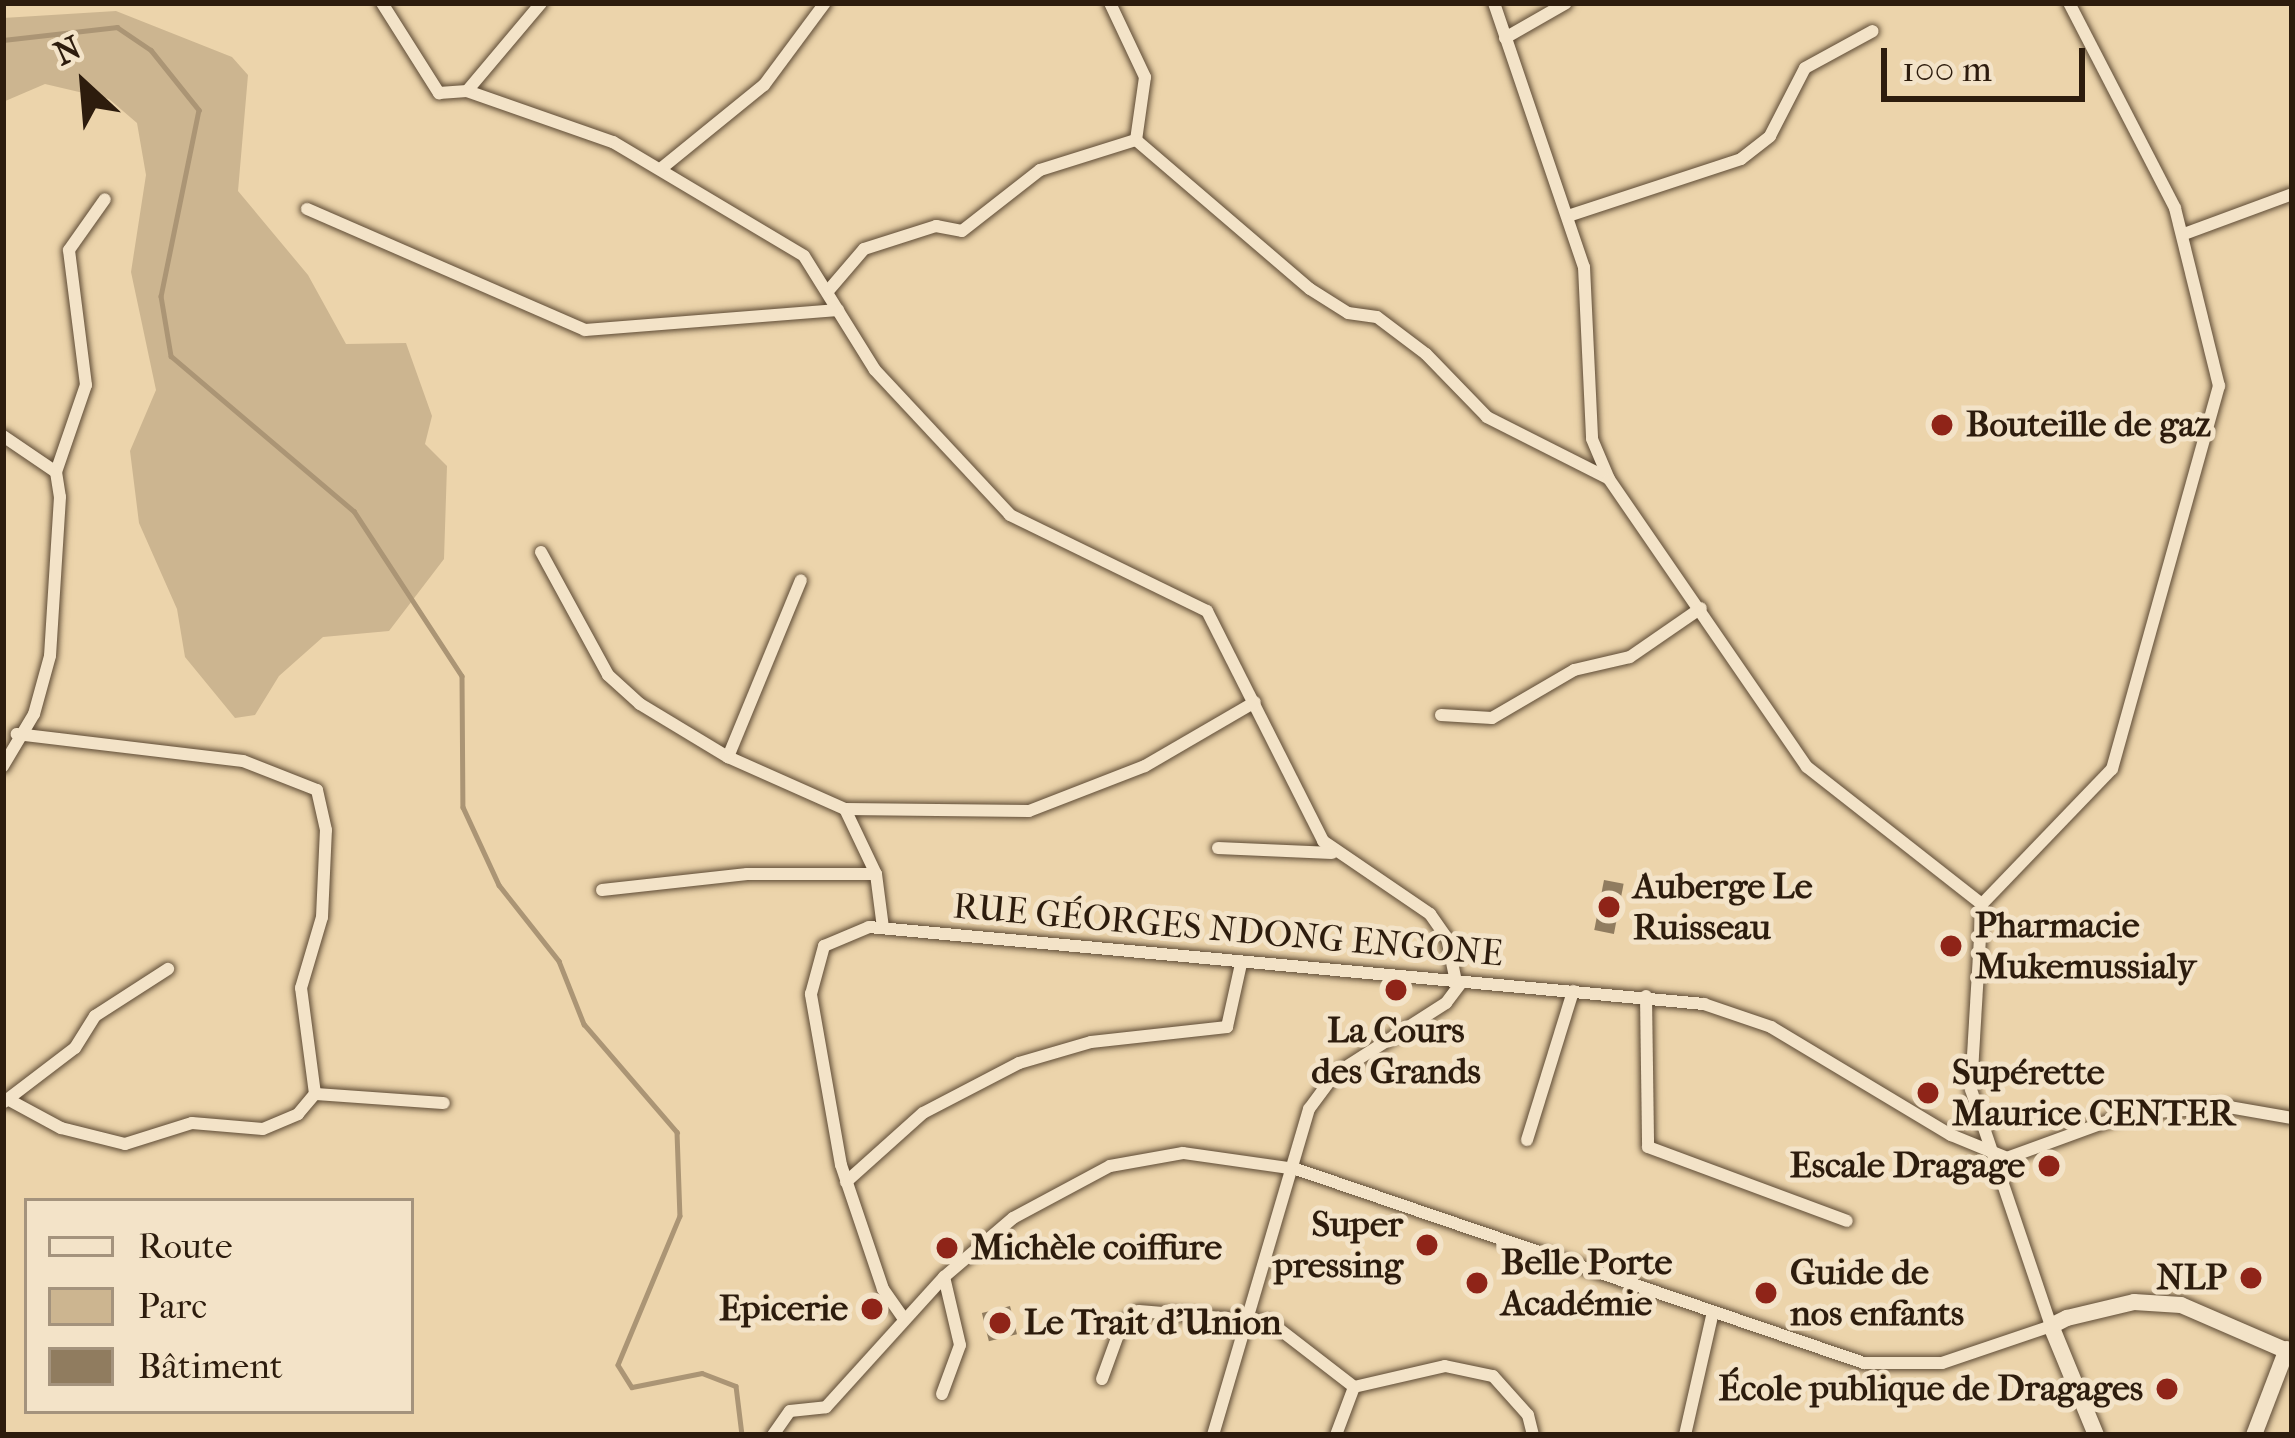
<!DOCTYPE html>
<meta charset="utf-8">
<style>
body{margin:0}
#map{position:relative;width:2295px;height:1438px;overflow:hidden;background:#ecd4ab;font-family:"IM FELL French Canon",serif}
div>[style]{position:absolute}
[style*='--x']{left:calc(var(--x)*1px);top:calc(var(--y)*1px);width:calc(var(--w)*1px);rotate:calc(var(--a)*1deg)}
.green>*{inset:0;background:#ccb590}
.stream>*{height:4.5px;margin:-2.25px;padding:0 2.25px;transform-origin:2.25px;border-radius:2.25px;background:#ab9575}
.building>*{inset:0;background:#907c5f;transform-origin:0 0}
.roads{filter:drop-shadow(0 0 3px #5d4a34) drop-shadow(0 0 3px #5d4a34)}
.street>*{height:12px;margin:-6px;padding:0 6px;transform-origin:6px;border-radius:6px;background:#f3e3c8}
.secondary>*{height:16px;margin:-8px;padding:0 8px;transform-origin:8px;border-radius:8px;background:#f3e3c8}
.dots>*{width:33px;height:33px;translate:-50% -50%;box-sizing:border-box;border:6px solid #f3e3c8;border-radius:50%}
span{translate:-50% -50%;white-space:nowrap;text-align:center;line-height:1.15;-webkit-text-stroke:10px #f3e3c8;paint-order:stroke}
.poi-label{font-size:36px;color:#2d1c0d;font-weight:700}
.left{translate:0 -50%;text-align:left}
.right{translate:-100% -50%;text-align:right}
.street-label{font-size:36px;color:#2d1c0d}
.frame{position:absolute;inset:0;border:6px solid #2d1c0d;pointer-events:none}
.legend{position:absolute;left:24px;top:1198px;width:390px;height:216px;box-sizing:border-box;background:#f3e3c8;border:3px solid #a4937d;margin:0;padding:15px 21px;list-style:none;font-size:36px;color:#2d1c0d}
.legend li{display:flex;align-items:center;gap:24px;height:60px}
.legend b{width:60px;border:3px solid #a4937d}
.north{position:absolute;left:24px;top:24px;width:120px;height:120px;-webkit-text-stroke:9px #f3e3c8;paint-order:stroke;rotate:334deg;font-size:33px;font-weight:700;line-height:48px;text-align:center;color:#2d1c0d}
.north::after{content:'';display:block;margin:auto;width:42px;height:54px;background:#2d1c0d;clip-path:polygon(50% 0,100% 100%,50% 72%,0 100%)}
.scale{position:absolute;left:1881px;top:48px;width:204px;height:54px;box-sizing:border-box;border:6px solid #2d1c0d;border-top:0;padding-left:15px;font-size:36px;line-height:42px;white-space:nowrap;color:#2d1c0d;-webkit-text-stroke:9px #f3e3c8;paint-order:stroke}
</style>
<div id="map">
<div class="green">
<div style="clip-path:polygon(116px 11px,232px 57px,248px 75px,238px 191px,308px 275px,346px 344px,406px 343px,432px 416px,425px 444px,447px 466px,444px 559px,389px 631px,323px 637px,279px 676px,255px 715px,235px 718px,185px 657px,177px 609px,139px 523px,130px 451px,156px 390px,131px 272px,146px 175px,137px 123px,109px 99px,45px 84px,3px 102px,3px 18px)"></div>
</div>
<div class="stream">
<div style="--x:3;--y:40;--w:115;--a:-6.5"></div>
<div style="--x:117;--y:27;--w:41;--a:34.1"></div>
<div style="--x:151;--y:50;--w:77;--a:51.3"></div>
<div style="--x:199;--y:110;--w:190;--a:101.5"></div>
<div style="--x:161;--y:296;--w:61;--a:80.5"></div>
<div style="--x:171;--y:356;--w:240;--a:40.3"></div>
<div style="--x:354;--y:511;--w:197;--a:56.8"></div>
<div style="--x:462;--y:676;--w:131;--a:89.6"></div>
<div style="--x:463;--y:807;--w:86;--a:65.2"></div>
<div style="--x:499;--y:885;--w:97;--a:51.7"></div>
<div style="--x:559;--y:961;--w:68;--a:68.4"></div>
<div style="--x:584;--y:1024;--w:143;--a:49.3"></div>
<div style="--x:677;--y:1132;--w:84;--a:88"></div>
<div style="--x:680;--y:1216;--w:161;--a:112.6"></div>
<div style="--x:618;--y:1365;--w:26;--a:58"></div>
<div style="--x:632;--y:1387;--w:71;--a:-11.3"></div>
<div style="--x:702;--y:1373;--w:36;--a:21"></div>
<div style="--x:736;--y:1386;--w:49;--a:83"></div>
</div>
<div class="building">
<div style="left:1604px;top:880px;width:20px;height:51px;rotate:11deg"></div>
<div style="left:1010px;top:1306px;width:29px;height:29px;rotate:76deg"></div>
</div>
<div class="roads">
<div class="street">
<div style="--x:382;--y:3;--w:107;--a:57.7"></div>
<div style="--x:439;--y:93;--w:28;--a:-4"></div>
<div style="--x:467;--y:91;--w:155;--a:19.3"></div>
<div style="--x:613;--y:142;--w:222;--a:30.8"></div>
<div style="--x:804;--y:256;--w:134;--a:58.1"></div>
<div style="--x:875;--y:370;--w:198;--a:47"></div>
<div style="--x:1010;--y:515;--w:219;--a:26"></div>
<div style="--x:1207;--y:611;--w:258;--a:63.2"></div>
<div style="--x:1323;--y:841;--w:130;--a:34.3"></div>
<div style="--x:1430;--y:914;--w:29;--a:55"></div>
<div style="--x:1447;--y:938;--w:45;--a:78.4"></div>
<div style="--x:1110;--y:3;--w:82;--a:64.7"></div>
<div style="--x:1145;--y:77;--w:64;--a:98.1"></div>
<div style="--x:1136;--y:140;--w:229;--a:40.6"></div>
<div style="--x:1310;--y:289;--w:45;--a:32.3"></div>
<div style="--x:1348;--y:313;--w:29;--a:8"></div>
<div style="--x:1377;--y:317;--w:61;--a:37.1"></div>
<div style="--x:1426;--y:354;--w:88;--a:45.9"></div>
<div style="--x:1487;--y:417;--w:136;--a:26.8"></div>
<div style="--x:1494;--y:3;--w:279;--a:71.2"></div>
<div style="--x:1584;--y:267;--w:172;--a:87.3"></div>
<div style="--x:1592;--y:439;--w:43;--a:67"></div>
<div style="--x:1609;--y:479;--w:349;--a:55.5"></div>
<div style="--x:1807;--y:767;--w:222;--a:38.1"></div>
<div style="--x:1505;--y:38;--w:70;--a:-29.8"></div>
<div style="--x:467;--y:91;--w:115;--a:-49.9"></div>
<div style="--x:663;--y:167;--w:130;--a:-39.1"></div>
<div style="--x:764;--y:85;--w:102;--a:-53.4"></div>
<div style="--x:307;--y:209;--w:303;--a:23.5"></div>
<div style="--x:585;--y:330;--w:254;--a:-4.5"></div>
<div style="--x:1571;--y:215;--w:179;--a:-18.2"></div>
<div style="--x:1741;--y:159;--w:37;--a:-38"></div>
<div style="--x:1770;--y:136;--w:76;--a:-62.8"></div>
<div style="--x:1805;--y:68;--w:77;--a:-28.6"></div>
<div style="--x:2184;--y:234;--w:115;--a:-20.3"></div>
<div style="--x:828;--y:291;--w:55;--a:-49.4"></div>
<div style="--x:864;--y:249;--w:76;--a:-17.7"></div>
<div style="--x:936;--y:226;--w:26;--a:11"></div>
<div style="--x:962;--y:231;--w:99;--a:-38"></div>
<div style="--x:1040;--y:170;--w:101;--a:-17.4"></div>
<div style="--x:3;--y:436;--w:64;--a:34.2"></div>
<div style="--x:56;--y:472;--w:25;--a:81"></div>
<div style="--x:60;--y:497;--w:159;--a:93.6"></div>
<div style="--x:50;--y:656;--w:60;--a:105.4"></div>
<div style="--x:34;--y:714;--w:61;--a:120.8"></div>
<div style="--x:56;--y:472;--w:92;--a:-71"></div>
<div style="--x:86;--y:385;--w:136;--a:-97.2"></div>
<div style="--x:69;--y:250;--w:62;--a:-54.8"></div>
<div style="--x:541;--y:552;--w:140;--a:61.4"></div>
<div style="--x:608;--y:675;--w:43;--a:42.2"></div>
<div style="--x:640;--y:704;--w:103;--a:31.1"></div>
<div style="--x:728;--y:757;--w:128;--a:24"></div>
<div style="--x:845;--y:809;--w:184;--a:0.6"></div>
<div style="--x:1029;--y:811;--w:124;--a:-21.2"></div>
<div style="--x:1145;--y:766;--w:127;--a:-30.2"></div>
<div style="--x:1441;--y:715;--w:51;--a:3.4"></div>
<div style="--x:1492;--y:718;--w:95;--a:-30.3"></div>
<div style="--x:1574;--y:670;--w:57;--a:-13.1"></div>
<div style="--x:1630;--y:657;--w:86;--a:-34.6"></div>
<div style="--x:728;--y:757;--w:191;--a:-67.6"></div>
<div style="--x:845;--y:809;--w:72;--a:64.5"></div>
<div style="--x:876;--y:874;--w:54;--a:82.6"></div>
<div style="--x:1218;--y:848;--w:114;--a:2.5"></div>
<div style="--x:602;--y:890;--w:146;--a:-6.3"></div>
<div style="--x:747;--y:874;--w:129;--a:0"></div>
<div style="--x:1646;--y:996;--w:151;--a:89.2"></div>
<div style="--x:1648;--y:1147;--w:212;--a:20.4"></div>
<div style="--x:315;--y:1094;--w:129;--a:4"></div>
<div style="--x:11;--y:1101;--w:57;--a:28.4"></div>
<div style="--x:61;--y:1128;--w:66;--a:14"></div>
<div style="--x:125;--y:1144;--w:70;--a:-17.4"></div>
<div style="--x:192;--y:1123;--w:71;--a:4.8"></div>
<div style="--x:263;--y:1129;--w:38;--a:-23"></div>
<div style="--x:298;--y:1114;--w:26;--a:-50"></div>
<div style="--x:315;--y:1094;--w:107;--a:-97.5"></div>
<div style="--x:301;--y:988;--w:74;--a:-73.5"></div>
<div style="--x:322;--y:917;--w:87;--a:-87.4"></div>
<div style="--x:326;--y:830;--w:41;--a:-102.7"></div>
<div style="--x:317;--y:790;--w:79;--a:-158.6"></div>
<div style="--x:243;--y:761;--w:228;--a:-173.2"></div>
<div style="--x:4;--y:1102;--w:89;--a:-37.3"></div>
<div style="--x:75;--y:1048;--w:38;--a:-58"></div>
<div style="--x:95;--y:1016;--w:87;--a:-32.8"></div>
<div style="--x:1527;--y:1140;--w:156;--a:-72.8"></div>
<div style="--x:846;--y:1182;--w:103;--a:-41.9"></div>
<div style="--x:923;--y:1113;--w:108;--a:-27.5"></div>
<div style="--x:1019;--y:1063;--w:75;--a:-16.3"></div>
<div style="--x:1091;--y:1042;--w:137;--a:-6.3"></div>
<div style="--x:1227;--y:1027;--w:65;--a:-77.5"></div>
<div style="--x:904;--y:1319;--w:37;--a:-125"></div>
<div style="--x:883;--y:1289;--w:131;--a:-108.7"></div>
<div style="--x:841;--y:1165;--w:174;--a:-100"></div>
<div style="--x:811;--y:994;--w:50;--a:-74.8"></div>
<div style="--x:824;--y:946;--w:49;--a:-22.9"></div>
<div style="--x:869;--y:927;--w:839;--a:5.27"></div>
<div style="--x:1704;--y:1004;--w:71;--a:18.9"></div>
<div style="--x:1771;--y:1027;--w:210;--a:31"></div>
<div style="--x:1951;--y:1135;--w:61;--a:22.3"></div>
<div style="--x:2007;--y:1158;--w:128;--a:-20.1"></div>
<div style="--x:2127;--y:1114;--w:102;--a:-3.9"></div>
<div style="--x:2229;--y:1107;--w:64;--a:9.9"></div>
<div style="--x:1102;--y:1379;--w:59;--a:-70"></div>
<div style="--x:1122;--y:1324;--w:21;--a:-37"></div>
<div style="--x:1139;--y:1311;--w:131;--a:4.8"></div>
<div style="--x:1270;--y:1322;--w:106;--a:37.7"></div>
<div style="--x:942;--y:1394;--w:52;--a:-69.8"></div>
<div style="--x:960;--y:1345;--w:70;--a:-103.2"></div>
<div style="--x:773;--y:1435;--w:29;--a:-55"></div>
<div style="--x:790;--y:1411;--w:36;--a:-6"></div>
<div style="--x:826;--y:1407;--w:176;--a:-47.8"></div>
<div style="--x:944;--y:1277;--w:91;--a:-40.5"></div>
<div style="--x:1013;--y:1218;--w:110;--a:-28.2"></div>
<div style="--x:1110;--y:1166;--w:74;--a:-10.1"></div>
<div style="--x:1183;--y:1153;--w:114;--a:8.1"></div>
<div style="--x:1296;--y:1169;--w:600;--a:18.86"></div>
<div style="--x:1864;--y:1363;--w:78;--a:0"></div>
<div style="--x:1942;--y:1363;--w:115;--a:-18.7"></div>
<div style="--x:2051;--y:1326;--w:250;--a:-108.7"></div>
<div style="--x:1971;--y:1089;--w:185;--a:-86.6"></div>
<div style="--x:1982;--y:904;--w:187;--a:-46.1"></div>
<div style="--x:2112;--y:769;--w:398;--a:-74.4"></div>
<div style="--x:2219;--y:386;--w:183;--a:-103.9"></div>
<div style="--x:2175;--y:208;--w:231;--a:-117.3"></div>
<div style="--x:1213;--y:1435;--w:340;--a:-73.6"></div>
<div style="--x:1309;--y:1109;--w:44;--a:-53.4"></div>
<div style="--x:1335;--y:1074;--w:132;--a:-32.6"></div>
<div style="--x:1446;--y:1003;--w:26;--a:-53"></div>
<div style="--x:1336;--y:1435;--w:51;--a:-69.4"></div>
<div style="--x:1354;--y:1387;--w:93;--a:-13"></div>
<div style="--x:1445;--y:1366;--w:49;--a:11.8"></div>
<div style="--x:1493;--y:1376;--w:52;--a:48.1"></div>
<div style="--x:1528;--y:1415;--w:21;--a:76"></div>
<div style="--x:1685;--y:1435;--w:122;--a:-77.2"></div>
</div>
<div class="secondary">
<div style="--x:2096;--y:1435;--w:118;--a:-112.4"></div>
<div style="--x:2051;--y:1326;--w:18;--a:-27"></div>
<div style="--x:2067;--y:1318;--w:69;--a:-13.4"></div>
<div style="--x:2134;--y:1302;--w:47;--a:3.7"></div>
<div style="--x:2181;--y:1305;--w:121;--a:23.4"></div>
<div style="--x:2254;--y:1435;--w:92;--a:-69"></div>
</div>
</div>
<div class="dots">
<div style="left:1942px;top:425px;background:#8f2418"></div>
<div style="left:1609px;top:907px;background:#8f2418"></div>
<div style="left:1951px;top:946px;background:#8f2418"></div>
<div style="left:1396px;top:990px;background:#8f2418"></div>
<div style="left:1928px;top:1093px;background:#8f2418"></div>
<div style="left:2049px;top:1166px;background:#8f2418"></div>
<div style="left:1427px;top:1245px;background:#8f2418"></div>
<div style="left:947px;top:1248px;background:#8f2418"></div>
<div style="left:2251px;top:1278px;background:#8f2418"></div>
<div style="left:1477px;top:1283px;background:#8f2418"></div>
<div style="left:1766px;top:1293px;background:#8f2418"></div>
<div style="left:872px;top:1309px;background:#8f2418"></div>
<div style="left:1000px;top:1323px;background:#8f2418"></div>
<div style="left:2167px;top:1389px;background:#8f2418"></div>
</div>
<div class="poi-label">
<span class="left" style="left:1966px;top:425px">Bouteille de gaz</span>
<span class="left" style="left:1633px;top:907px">Auberge Le<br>Ruisseau</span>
<span class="left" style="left:1975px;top:946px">Pharmacie<br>Mukemussialy</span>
<span style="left:1396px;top:1051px">La Cours<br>des Grands</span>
<span class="left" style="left:1952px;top:1093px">Supérette<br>Maurice CENTER</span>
<span class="right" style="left:2025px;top:1166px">Escale Dragage</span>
<span class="right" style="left:1403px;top:1245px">Super<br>pressing</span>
<span class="left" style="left:971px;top:1248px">Michèle coiffure</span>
<span class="left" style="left:1501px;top:1283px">Belle Porte<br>Académie</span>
<span class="left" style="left:1790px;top:1293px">Guide de<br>nos enfants</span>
<span class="right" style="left:2227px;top:1278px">NLP</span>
<span class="right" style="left:848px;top:1309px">Epicerie</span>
<span class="left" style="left:1024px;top:1323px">Le Trait d'Union</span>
<span class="right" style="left:2143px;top:1389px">École publique de Dragages</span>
</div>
<div class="street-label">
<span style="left:1228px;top:930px;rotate:5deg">RUE GÉORGES NDONG ENGONE</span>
</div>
<div class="frame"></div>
<ul class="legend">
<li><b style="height:15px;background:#f3e3c8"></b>Route</li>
<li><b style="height:33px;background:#ccb590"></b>Parc</li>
<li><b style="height:33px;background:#907c5f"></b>Bâtiment</li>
</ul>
<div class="north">N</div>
<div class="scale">100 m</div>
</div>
